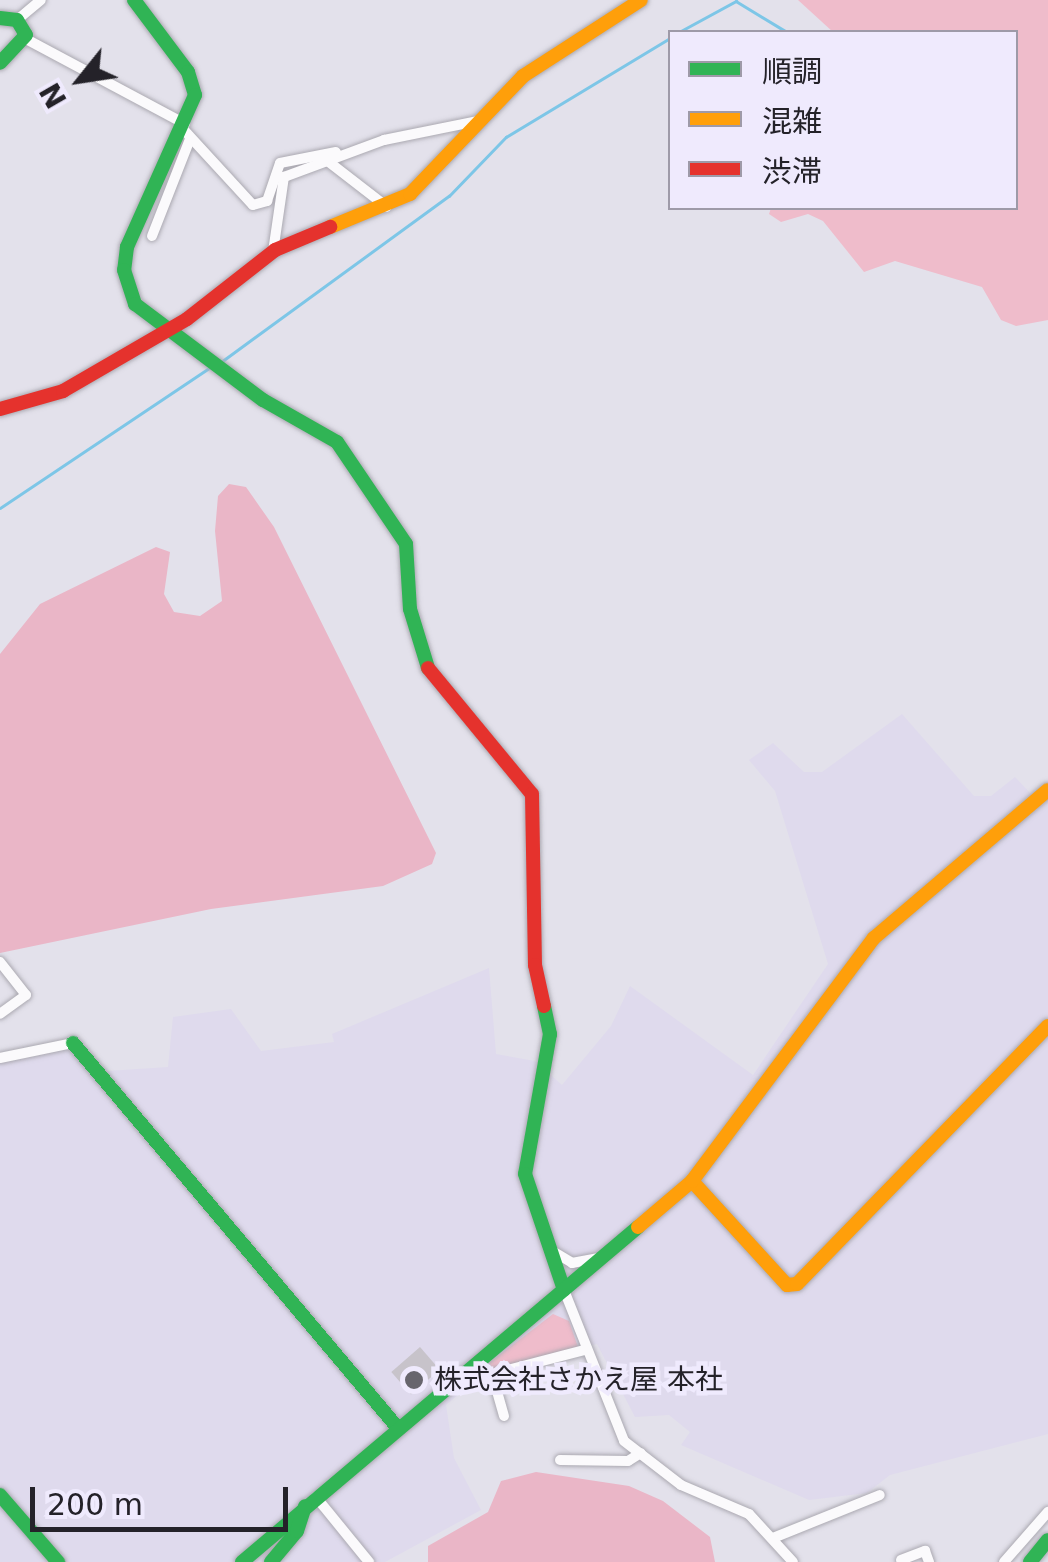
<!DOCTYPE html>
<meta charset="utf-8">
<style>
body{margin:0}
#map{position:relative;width:1048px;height:1562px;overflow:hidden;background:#e3e1eb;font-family:"DejaVu Sans","Noto Sans JP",sans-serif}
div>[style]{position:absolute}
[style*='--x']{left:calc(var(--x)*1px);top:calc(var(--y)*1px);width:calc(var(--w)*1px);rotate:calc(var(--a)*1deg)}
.built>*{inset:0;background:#dfdaed}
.green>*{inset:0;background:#efbccb}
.forest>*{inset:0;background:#eab6c7}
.stream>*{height:2.5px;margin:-1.25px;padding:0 1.25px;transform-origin:1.25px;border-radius:1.25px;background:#7dc6e7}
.building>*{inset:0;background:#c7c3ca;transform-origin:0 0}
.roads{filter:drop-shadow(0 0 2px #aba9b1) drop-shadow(0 0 2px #aba9b1)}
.street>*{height:10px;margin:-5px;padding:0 5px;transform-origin:5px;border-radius:5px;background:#fbfafc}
.fast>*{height:14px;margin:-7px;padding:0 7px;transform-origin:7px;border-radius:7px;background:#30b455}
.slow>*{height:14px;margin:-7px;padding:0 7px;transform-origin:7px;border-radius:7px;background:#ff9f0a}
.jam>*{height:14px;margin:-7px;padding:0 7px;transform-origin:7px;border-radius:7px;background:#e5322d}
.dots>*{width:28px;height:28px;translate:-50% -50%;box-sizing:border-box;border:5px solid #efeafd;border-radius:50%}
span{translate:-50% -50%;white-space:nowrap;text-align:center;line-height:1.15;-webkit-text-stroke:9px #efeafd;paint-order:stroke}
.poi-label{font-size:28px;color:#242229}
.left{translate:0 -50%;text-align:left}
.legend{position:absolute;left:668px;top:30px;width:350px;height:180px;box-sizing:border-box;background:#efeafd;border:2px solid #9e9aa8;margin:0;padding:12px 18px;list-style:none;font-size:30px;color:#242229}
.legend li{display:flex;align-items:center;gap:20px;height:50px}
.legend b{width:50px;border:2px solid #9e9aa8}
.north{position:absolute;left:30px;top:30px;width:100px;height:100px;-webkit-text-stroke:8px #efeafd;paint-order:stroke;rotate:240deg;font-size:28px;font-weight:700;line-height:40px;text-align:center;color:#242229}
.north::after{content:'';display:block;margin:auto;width:35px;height:45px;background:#242229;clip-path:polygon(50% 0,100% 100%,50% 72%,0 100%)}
.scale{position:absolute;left:30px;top:1487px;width:258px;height:45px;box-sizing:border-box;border:5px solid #242229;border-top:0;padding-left:12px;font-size:30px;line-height:35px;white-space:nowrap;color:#242229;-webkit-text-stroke:8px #efeafd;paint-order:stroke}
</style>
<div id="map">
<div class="built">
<div style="clip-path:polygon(902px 714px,974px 796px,991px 796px,1015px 777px,1032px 795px,1048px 782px,1048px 1434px,890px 1475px,867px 1493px,809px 1500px,681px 1445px,690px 1432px,669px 1415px,635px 1417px,597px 1344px,484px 1373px,446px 1405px,454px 1458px,481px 1510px,385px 1562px,0 1562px,0 1062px,71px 1046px,92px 1072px,168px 1067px,173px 1017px,231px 1009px,261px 1051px,334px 1042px,332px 1034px,489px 968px,496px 1054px,535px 1061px,562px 1085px,611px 1026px,630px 986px,753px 1075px,828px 964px,775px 791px,749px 760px,773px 743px,804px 772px,822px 772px)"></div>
</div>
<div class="green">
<div style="clip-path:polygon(798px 0,1048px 0,1048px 320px,1016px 326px,1001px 320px,982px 287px,895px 261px,864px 272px,823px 221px,808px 214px,781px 222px,769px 214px,771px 208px,1016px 208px,1016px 32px,833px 32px)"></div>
<div style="clip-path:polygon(553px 1314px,569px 1321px,578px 1347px,494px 1370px,489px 1363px)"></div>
</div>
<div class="forest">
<div style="clip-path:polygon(229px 484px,246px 487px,274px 527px,436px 853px,432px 864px,383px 886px,211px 909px,0 953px,0 654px,40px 604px,156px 547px,170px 552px,164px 594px,174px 612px,200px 616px,222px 601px,215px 531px,218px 496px)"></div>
<div style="clip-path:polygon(536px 1472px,629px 1486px,663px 1501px,710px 1537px,715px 1562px,428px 1562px,428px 1546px,488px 1512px,501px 1481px)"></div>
</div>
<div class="stream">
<div style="--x:679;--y:32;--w:65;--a:-28.5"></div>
<div style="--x:736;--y:1;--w:60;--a:31.3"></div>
<div style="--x:221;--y:362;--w:282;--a:-36.1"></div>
<div style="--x:449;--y:196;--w:82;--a:-46"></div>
<div style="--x:506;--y:137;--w:192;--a:-31.1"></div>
<div style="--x:0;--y:508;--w:252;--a:-33.8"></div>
</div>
<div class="building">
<div style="left:420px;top:1347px;width:30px;height:38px;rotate:49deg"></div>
</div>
<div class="roads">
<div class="street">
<div style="--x:17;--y:20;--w:31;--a:-40"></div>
<div style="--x:26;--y:39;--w:180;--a:28.1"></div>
<div style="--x:183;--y:129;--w:103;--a:47.4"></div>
<div style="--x:253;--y:205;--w:15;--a:-16"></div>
<div style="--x:267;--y:201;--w:40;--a:-71.1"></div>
<div style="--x:280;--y:163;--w:57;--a:-11.1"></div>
<div style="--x:325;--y:159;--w:78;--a:37.7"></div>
<div style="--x:152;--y:236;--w:104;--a:-68.6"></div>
<div style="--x:273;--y:252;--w:76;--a:-81.7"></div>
<div style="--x:284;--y:177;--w:107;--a:-20.3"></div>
<div style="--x:384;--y:140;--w:95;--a:-11.5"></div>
<div style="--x:0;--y:962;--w:42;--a:51.8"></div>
<div style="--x:26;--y:995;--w:32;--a:144"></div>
<div style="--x:0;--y:1058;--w:75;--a:-11.6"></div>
<div style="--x:554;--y:1252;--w:21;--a:31"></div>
<div style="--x:572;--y:1263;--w:26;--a:-11"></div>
<div style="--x:564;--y:1290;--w:162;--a:68.3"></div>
<div style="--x:624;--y:1441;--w:72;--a:37.7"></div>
<div style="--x:681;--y:1485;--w:74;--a:23.1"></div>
<div style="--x:749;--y:1514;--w:65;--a:47.5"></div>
<div style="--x:504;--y:1416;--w:44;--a:-105.9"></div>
<div style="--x:492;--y:1374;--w:96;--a:-14.5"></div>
<div style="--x:560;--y:1460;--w:68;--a:0.8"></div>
<div style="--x:628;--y:1461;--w:15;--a:-32"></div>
<div style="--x:316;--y:1497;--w:84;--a:50.8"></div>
<div style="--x:773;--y:1538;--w:115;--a:-21.9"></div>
<div style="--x:901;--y:1560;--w:26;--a:-21"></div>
<div style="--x:925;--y:1551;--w:12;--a:70"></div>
<div style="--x:1004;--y:1562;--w:67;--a:-48.7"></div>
</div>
<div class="fast">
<div style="--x:134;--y:0;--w:90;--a:53.1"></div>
<div style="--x:188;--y:72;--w:24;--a:73"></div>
<div style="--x:195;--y:95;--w:167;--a:114.1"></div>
<div style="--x:127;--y:247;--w:23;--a:97"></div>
<div style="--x:124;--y:270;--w:36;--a:72"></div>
<div style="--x:135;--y:304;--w:160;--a:36.9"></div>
<div style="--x:263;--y:400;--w:85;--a:29.6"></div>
<div style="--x:337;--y:442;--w:123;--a:55.9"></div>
<div style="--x:406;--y:544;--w:65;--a:86.5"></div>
<div style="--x:410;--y:609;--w:62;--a:73"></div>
<div style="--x:0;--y:18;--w:17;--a:7"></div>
<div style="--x:17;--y:20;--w:17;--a:59"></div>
<div style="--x:26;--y:35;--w:38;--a:133"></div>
<div style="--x:544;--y:1006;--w:29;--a:78"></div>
<div style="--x:550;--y:1034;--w:142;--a:100.1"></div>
<div style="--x:525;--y:1174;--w:122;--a:71.4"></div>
<div style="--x:73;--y:1043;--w:502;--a:49.84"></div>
<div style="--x:0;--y:1495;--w:89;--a:49.1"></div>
<div style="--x:242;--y:1562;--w:519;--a:-40.23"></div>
<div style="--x:271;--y:1562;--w:40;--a:-50"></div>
<div style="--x:297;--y:1531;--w:26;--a:-72"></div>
<div style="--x:1030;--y:1562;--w:28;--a:-51"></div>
</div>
<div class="slow">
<div style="--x:330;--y:227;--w:87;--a:-22.4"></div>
<div style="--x:410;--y:194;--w:163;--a:-46.2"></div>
<div style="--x:523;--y:76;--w:140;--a:-32.8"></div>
<div style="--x:692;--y:1181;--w:141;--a:47.6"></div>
<div style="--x:787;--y:1285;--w:10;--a:-6"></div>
<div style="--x:797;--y:1284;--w:360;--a:-45.8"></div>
<div style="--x:638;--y:1227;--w:71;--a:-40.4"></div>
<div style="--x:692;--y:1181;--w:304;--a:-53.2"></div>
<div style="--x:874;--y:938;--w:228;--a:-40.4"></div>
</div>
<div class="jam">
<div style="--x:0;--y:409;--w:66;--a:-15.9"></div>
<div style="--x:63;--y:391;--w:143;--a:-30.1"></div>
<div style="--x:187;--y:319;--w:112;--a:-38.1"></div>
<div style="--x:275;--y:250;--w:60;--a:-22.7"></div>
<div style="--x:428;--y:668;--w:163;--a:50.5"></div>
<div style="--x:532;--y:794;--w:171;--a:89"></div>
<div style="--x:535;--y:965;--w:42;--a:77.6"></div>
</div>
</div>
<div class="dots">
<div style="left:414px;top:1380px;background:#67656d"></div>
</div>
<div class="poi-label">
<span class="left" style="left:434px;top:1380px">株式会社さかえ屋 本社</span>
</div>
<ul class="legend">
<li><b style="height:12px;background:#30b455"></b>順調</li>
<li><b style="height:12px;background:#ff9f0a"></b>混雑</li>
<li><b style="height:12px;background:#e5322d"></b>渋滞</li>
</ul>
<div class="north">N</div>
<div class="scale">200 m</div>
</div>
